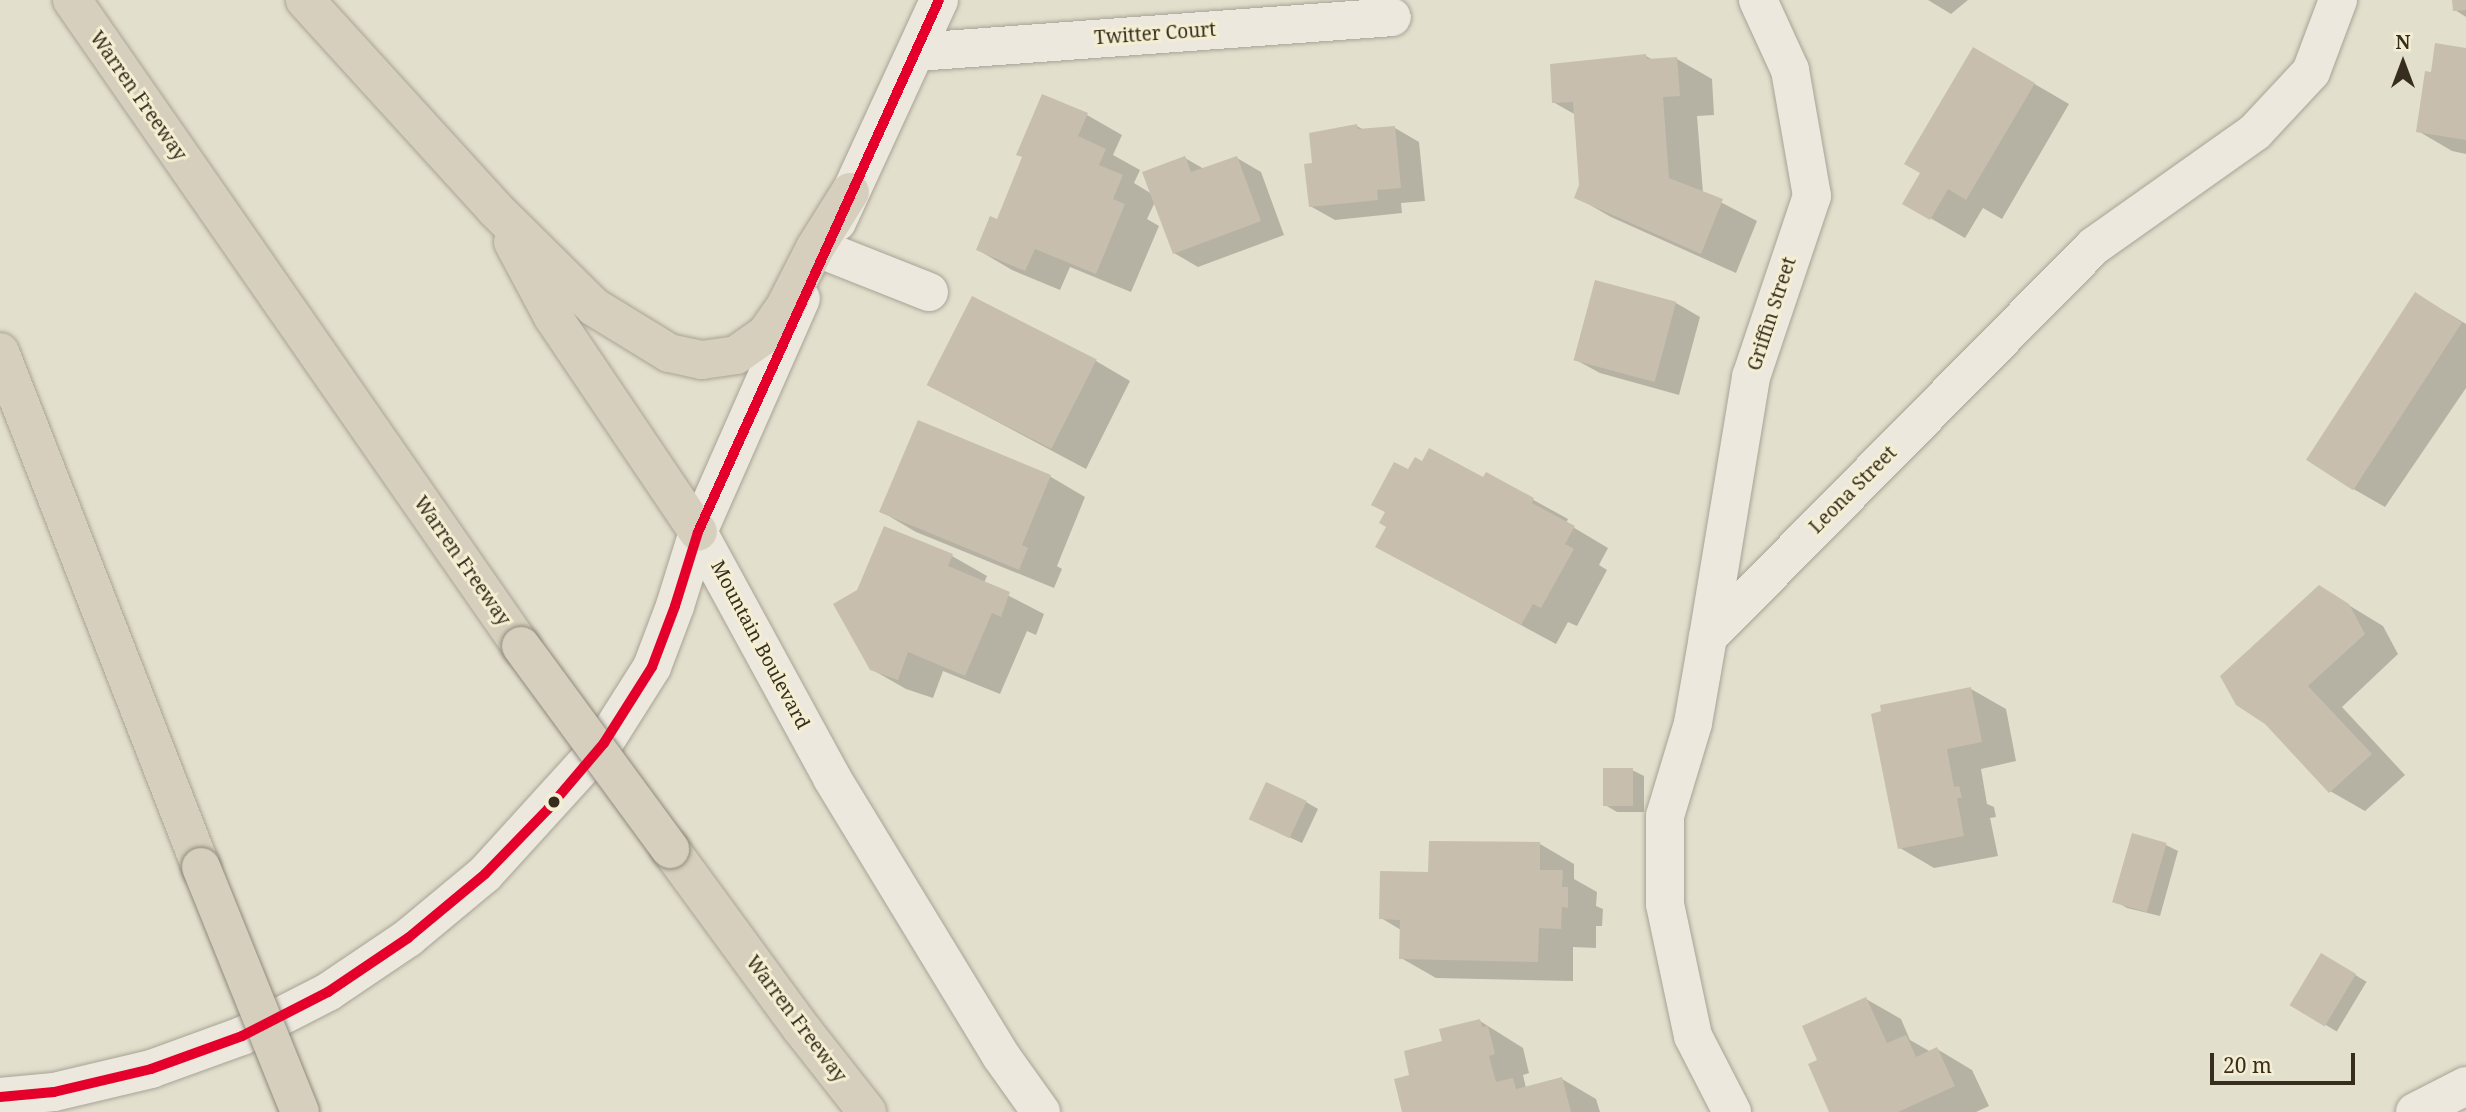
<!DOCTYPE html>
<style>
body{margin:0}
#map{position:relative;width:2466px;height:1112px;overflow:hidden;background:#e3dfcd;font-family:"Noto Serif",serif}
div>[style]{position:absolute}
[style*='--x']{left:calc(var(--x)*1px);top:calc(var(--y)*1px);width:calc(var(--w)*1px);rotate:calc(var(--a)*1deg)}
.shadow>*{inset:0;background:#0003;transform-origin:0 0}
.building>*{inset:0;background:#c7beae;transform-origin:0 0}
.roads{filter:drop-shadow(0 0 2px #a8a395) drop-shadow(0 0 2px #a8a395)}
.minor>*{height:38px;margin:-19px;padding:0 19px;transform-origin:19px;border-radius:19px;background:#ece8de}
.highway>*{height:38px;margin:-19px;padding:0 19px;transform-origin:19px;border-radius:19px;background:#d6cfbd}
.bridges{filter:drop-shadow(0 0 2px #8e897c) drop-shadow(0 0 2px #8e897c)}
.highway-bridge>*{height:38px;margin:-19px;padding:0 19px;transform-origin:19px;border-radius:19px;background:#d6cfbd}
.bus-1>*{height:10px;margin:-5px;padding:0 5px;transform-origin:5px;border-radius:5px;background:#e4002b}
.dots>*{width:19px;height:19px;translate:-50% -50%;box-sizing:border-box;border:4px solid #f4eed2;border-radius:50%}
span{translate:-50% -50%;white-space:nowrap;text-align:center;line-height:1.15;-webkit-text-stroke:6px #f4eed2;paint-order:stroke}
.street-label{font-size:19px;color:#372d1e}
.north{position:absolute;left:2368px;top:28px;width:70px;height:70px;-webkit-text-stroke:5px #f4eed2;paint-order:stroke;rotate:0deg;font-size:19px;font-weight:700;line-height:28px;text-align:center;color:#372d1e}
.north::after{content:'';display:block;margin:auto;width:24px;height:32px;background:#372d1e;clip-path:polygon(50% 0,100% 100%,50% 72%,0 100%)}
.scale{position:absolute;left:2210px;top:1053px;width:145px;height:32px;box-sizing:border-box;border:4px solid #372d1e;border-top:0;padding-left:9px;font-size:21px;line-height:24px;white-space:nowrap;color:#372d1e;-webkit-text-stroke:5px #f4eed2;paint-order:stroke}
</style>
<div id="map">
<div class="shadow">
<div style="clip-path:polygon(1928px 0,1968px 0,1951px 14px)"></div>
<div style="clip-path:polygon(2454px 0,2466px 0,2466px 17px,2455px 10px)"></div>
<div style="clip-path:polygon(1974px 49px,2069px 104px,2002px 219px,1983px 208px,1965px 238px,1904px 203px,1922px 172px)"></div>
<div style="clip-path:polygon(2466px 50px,2466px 154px,2452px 151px,2418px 131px,2432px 74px)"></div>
<div style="clip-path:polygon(1646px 56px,1653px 60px,1677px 59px,1712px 79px,1714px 115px,1697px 116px,1703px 193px,1757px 221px,1736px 273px,1611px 217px,1576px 197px,1581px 185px,1576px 115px,1553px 102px)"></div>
<div style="clip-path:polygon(1087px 115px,1122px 135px,1113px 155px,1140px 170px,1134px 183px,1152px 194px,1185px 158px,1204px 169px,1237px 158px,1261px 172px,1284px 235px,1198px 267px,1174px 253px,1155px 202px,1147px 219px,1159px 226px,1131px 292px,1070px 267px,1060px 290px,1012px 270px,978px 250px)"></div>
<div style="clip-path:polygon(1357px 126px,1364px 130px,1395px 128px,1419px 142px,1425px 201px,1401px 203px,1402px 213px,1335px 220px,1310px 206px,1314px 165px,1337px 132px,1337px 128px)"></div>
<div style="clip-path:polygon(1596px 282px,1676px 303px,1700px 317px,1679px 395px,1600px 373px,1576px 360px)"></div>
<div style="clip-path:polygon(2416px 294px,2466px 324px,2466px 388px,2385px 507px,2350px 487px)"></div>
<div style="clip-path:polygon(1096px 361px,1130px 381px,1086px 469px,928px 385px)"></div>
<div style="clip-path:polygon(919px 422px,1051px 477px,1085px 497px,1057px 566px,1062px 569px,1054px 588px,916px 532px,882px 512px)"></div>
<div style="clip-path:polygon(1409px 472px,1484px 479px,1486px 474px,1568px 519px,1566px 523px,1608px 548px,1599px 565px,1607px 570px,1577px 626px,1568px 622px,1556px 644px,1412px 566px,1389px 526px)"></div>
<div style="clip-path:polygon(885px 528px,952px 556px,987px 576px,984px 583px,1044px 614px,1036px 635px,1027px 631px,1000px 694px,943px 671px,933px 698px,906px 689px,871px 669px,858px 591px)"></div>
<div style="clip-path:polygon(2319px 587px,2383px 626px,2398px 654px,2342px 707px,2405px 775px,2365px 811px,2330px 791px,2222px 677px)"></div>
<div style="clip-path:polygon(1971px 689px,2006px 709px,2016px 761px,1981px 769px,1987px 804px,1994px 807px,1996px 817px,1990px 818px,1998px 856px,1934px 868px,1900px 848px,1884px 712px)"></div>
<div style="clip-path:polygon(1632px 770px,1644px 776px,1644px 812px,1617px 812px,1605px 805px)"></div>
<div style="clip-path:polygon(1306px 802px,1318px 809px,1302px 843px,1262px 825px)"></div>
<div style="clip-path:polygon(1540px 844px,1574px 864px,1574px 879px,1597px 892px,1596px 906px,1603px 909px,1602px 926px,1596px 926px,1596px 948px,1573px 947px,1573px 981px,1436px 978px,1401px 958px,1401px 930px,1381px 918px,1430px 874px)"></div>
<div style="clip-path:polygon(2166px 845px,2178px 851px,2160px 916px,2127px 908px,2115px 901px)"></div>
<div style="left:2322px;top:955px;width:52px;height:58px;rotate:31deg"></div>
<div style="clip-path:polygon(1866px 999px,1901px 1019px,1910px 1040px,1931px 1052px,1937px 1049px,1972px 1070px,1989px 1106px,1976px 1112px,1831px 1112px,1820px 1061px)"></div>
<div style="clip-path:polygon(1480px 1021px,1523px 1048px,1529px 1073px,1523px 1075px,1526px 1088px,1562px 1079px,1596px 1099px,1600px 1112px,1404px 1112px,1411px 1076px,1444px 1042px)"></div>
</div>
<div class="building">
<div style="clip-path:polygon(2452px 0,2466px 0,2466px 10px,2453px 11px)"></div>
<div style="clip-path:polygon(2435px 43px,2466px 48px,2466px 140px,2416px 132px,2425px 71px,2431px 72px)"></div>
<div style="clip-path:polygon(1973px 47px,2035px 83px,1966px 200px,1948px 189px,1930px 220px,1902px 204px,1920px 173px,1904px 164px)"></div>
<div style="clip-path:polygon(1646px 54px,1647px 59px,1677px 57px,1680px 96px,1663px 97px,1669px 178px,1723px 199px,1701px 254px,1574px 198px,1579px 185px,1573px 102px,1552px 103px,1550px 64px)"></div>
<div style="clip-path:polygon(1042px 94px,1088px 113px,1078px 136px,1106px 149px,1099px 165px,1123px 175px,1113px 199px,1125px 204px,1096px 274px,1035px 249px,1025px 271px,976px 250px,990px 216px,997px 219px,1022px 157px,1016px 155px)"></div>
<div style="clip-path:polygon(1357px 124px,1358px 129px,1395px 126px,1401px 188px,1377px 190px,1378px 200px,1309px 207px,1304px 164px,1312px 163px,1309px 133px)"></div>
<div style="clip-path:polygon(1185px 156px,1191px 172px,1237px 156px,1261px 221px,1173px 254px,1142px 172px)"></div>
<div style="left:1595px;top:280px;width:84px;height:83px;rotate:15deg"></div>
<div style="left:2415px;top:292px;width:56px;height:200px;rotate:33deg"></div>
<div style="left:972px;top:296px;width:140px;height:100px;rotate:27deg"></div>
<div style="clip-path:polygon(918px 420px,1051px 475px,1022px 545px,1028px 548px,1019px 570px,879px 512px)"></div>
<div style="clip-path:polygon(1429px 448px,1483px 477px,1486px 472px,1534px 498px,1532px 503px,1575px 526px,1565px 544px,1574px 549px,1541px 608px,1533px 604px,1521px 625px,1375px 547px,1386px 527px,1379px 523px,1385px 512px,1371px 505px,1394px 462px,1408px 469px,1415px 457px,1422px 461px)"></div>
<div style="clip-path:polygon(884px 526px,953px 554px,948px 566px,1010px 592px,1001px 617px,992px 613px,965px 676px,908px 652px,898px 680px,870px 670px,833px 604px,857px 590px)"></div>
<div style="clip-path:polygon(2319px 585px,2349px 604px,2365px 634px,2308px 686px,2372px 754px,2329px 793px,2265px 724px,2236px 705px,2220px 676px)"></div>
<div style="clip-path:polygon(1971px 687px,1982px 742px,1947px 749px,1954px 787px,1959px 786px,1962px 798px,1957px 798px,1964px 836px,1898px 849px,1871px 714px,1881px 711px,1880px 705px)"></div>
<div style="left:1603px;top:768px;width:30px;height:38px"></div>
<div style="left:1266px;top:782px;width:45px;height:41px;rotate:25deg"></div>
<div style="left:2132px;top:833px;width:36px;height:72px;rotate:16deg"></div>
<div style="clip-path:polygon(1429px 841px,1540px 842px,1540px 870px,1563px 870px,1562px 887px,1568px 887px,1568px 908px,1562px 907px,1561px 929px,1539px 928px,1538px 962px,1399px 959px,1400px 920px,1379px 919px,1380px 871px,1428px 872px)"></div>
<div style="left:2321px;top:953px;width:41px;height:61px;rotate:31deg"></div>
<div style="clip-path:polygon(1866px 997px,1887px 1043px,1906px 1035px,1916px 1057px,1937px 1047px,1955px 1086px,1898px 1112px,1829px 1112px,1808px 1064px,1817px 1060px,1802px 1026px)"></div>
<div style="clip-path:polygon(1480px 1019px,1482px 1027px,1488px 1026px,1495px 1054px,1489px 1056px,1496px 1082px,1513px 1078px,1516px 1089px,1562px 1077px,1571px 1112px,1402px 1112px,1394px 1079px,1409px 1075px,1404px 1051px,1442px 1041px,1439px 1029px)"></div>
</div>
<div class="roads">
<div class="minor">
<div style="--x:917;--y:52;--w:476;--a:-4.2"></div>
<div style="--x:837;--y:222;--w:244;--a:-65.3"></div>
<div style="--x:823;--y:250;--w:114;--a:21.6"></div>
<div style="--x:698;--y:532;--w:280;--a:61.4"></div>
<div style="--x:832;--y:778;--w:325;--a:58.7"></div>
<div style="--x:1001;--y:1056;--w:69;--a:54.5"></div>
<div style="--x:1708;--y:637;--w:264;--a:-80.6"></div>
<div style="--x:1751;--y:377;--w:191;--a:-71.4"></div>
<div style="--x:1812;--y:196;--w:128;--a:-99.9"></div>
<div style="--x:1790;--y:70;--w:77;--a:-114.6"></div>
<div style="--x:0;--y:1097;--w:54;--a:-5.3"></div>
<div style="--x:54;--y:1092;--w:100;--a:-13.3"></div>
<div style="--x:151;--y:1069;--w:97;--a:-19.9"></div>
<div style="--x:242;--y:1036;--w:97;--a:-27.1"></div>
<div style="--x:328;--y:992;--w:97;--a:-34"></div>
<div style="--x:408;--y:938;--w:100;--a:-39.7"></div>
<div style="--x:485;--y:874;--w:177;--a:-47.7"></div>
<div style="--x:604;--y:743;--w:90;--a:-57.7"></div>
<div style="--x:652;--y:667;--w:65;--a:-69.3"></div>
<div style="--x:675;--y:606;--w:77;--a:-72.7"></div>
<div style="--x:698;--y:532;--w:255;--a:-66.2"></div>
<div style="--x:1732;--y:1112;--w:85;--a:-117.2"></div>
<div style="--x:1693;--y:1036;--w:135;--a:-102"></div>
<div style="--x:1665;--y:904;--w:88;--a:-90"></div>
<div style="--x:1665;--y:816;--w:97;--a:-73.2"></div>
<div style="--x:1693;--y:723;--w:87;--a:-80.1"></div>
<div style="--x:1708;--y:637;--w:549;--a:-45.37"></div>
<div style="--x:2094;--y:246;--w:197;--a:-35.3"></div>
<div style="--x:2255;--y:132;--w:82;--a:-47"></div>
<div style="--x:2311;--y:72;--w:77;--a:-69.4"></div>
<div style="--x:2415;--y:1112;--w:57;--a:-27"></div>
</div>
<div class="highway">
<div style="--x:72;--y:0;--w:787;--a:55.2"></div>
<div style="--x:305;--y:0;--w:282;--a:47.7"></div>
<div style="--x:495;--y:209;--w:139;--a:44.7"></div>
<div style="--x:594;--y:307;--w:88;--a:31.5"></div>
<div style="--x:669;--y:353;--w:34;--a:12"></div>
<div style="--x:702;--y:360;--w:34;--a:-8"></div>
<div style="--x:736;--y:355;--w:37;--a:-35"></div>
<div style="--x:766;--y:334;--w:35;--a:-55"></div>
<div style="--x:786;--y:305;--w:64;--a:-63"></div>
<div style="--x:815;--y:248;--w:66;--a:-58"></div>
<div style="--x:513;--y:242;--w:85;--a:61.9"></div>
<div style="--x:553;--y:317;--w:259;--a:56"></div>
<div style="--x:0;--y:352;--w:553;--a:68.68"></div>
<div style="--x:670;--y:849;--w:222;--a:53.8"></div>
<div style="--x:801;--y:1028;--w:107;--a:51.8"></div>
</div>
</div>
<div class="bridges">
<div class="highway-bridge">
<div style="--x:521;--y:646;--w:252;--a:53.7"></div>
<div style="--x:201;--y:867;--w:264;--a:68"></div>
</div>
</div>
<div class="bus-1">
<div style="--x:0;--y:1097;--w:54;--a:-5.3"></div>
<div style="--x:54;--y:1092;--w:100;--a:-13.3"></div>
<div style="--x:151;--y:1069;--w:97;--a:-19.9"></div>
<div style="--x:242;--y:1036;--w:97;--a:-27.1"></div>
<div style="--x:328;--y:992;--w:97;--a:-34"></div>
<div style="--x:408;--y:938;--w:100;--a:-39.7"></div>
<div style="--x:485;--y:874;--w:91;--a:-45.9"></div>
<div style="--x:548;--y:809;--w:87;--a:-49.7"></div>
<div style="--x:604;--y:743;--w:90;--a:-57.7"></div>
<div style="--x:652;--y:667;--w:65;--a:-69.3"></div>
<div style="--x:675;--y:606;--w:77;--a:-72.7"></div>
<div style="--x:698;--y:532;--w:584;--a:-65.63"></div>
</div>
<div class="dots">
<div style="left:554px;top:802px;background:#372d1e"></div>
</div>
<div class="street-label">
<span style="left:1155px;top:34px;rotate:-4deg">Twitter Court</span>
<span style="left:138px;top:96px;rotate:55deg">Warren Freeway</span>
<span style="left:1772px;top:314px;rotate:-72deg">Griffin Street</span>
<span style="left:1853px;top:490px;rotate:-45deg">Leona Street</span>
<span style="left:462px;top:561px;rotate:55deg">Warren Freeway</span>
<span style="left:760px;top:645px;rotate:62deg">Mountain Boulevard</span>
<span style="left:796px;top:1019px;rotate:53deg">Warren Freeway</span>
</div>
<div class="north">N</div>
<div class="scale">20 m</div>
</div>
